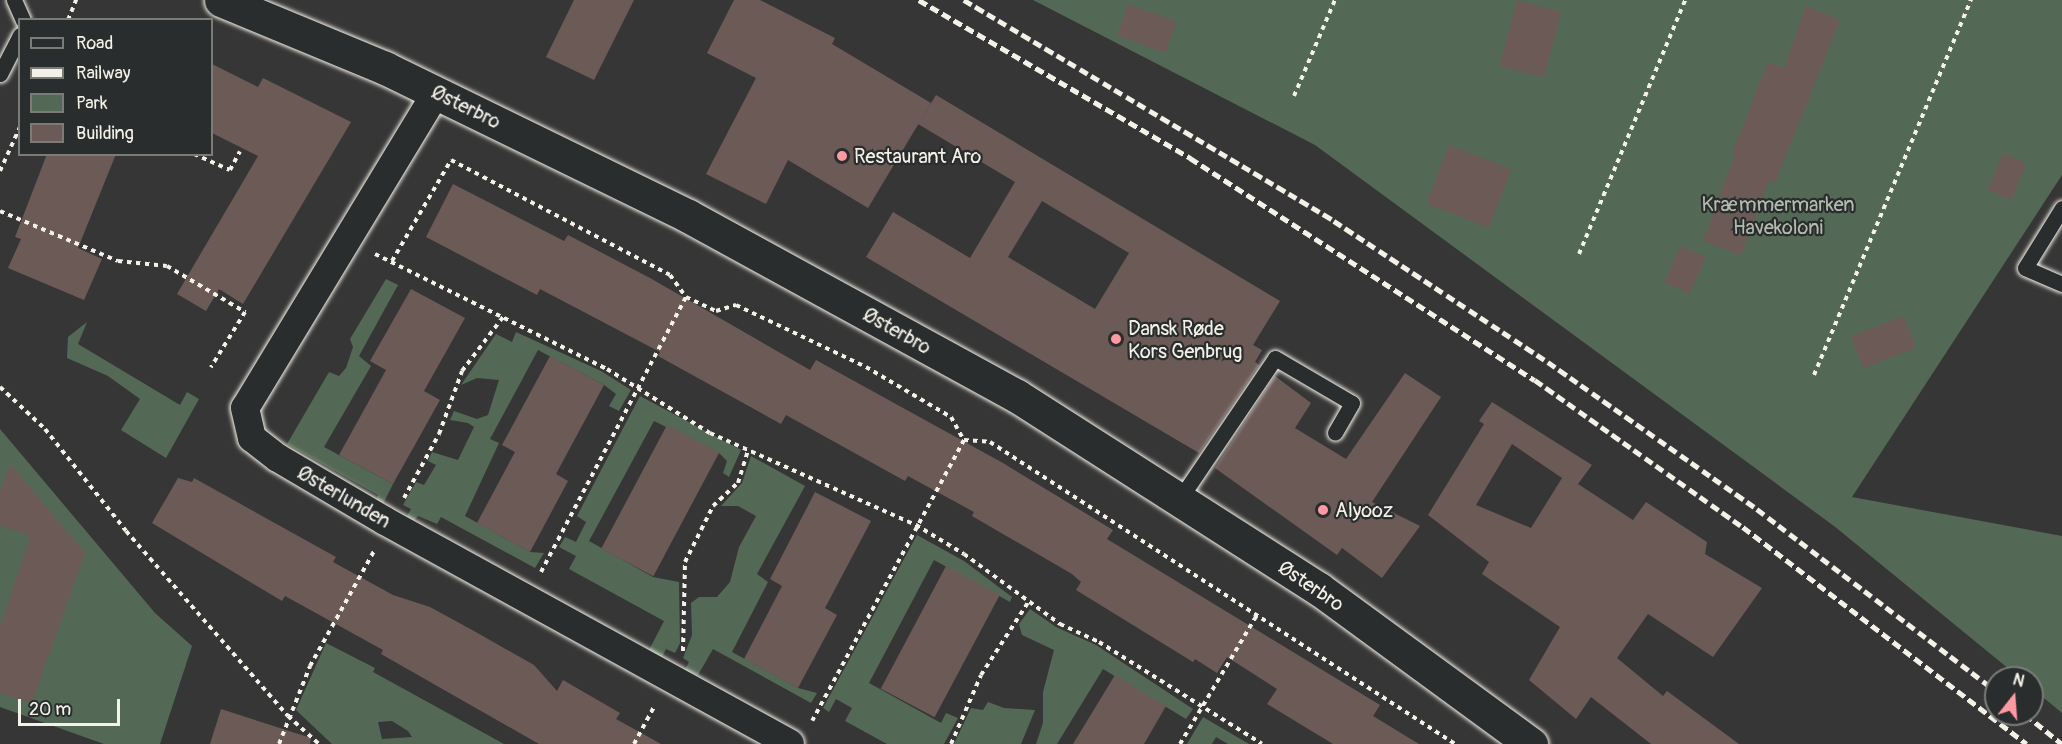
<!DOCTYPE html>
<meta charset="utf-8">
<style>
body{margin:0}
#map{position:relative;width:2062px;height:744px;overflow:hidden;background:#373636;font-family:Pangolin,sans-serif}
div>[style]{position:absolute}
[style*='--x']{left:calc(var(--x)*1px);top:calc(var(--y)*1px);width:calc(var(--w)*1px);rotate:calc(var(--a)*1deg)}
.green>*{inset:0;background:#536956}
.building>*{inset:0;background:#6c5a57;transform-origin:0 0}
.path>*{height:4px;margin-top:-2px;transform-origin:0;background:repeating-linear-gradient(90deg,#f4f1e8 0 4.5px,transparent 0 9px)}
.roads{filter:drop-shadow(0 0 2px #f4f1e8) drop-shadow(0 0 2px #f4f1e8)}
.service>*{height:15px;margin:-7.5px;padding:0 7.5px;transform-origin:7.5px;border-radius:7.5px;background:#2a2d2e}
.minor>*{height:28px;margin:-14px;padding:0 14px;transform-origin:14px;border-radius:14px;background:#2a2d2e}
.tertiary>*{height:33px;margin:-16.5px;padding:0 16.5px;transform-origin:16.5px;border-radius:16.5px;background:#2a2d2e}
.rail>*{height:4.5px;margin-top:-2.25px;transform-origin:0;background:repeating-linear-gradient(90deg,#f4f1e8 0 9px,transparent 0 13.5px)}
.dots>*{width:16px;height:16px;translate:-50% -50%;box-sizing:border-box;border:3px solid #2a2d2e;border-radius:50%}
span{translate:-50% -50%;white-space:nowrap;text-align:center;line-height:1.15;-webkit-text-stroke:4.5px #2a2d2e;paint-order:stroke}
.street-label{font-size:20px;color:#f4f1e8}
.poi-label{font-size:20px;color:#f4f1e8}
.left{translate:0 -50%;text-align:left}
.park-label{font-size:20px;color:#b4bbae}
.legend{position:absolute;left:18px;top:18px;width:195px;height:138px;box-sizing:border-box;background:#2a2d2e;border:2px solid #7b7b78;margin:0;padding:8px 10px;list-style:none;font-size:18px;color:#f4f1e8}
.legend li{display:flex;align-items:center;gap:12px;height:30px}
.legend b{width:30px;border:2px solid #7b7b78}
.north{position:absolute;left:1984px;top:666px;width:60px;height:60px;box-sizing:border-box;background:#2a2d2e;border:2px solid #7b7b78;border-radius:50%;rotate:17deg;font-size:16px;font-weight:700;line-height:24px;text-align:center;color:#f4f1e8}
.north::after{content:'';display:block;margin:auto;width:21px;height:27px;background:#ff9aa2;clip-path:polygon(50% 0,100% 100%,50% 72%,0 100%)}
.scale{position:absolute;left:18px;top:699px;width:102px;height:27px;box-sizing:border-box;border:3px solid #f4f1e8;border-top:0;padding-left:8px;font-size:18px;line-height:21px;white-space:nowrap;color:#f4f1e8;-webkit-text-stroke:4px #2a2d2e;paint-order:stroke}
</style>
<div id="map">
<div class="green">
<div style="clip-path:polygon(1033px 0,2062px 0,2062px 175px,1852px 497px,2062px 536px,2062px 713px,2032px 688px,2032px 678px,2020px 678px,1834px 526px,1315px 145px)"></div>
<div style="clip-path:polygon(386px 279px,398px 285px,359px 356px,371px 366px,324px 447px,393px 484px,383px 504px,376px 500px,378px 495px,287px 444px,329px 372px,339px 376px,346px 368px,353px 347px,350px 339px)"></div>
<div style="clip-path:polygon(87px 322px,78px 344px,180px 405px,187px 392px,199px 399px,166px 458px,121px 430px,140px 399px,108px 376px,67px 358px,68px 337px)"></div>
<div style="clip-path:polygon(516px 332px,601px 371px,631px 390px,619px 411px,609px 406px,616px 394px,604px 385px,538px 350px,490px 439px,499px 443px,465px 516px,530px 552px,544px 553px,535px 568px,441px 517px,437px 524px,418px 516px,413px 522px,406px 518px,411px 509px,403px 505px,416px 482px,424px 485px,436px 465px,428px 461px,432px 452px,458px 460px,474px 427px,468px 423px,450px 420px,454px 411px,477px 419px,488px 415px,499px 380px,477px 378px,461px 385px,496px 334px,512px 342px)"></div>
<div style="clip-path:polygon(640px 396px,741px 450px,729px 477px,723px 473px,727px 461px,719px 453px,654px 421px,589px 541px,653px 577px,679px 582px,680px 643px,675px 653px,666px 649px,661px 659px,649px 650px,664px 621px,569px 569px,576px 556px,559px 547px,565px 537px,576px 542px,586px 522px,577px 516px)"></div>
<div style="clip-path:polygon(0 429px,155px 613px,192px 646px,160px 744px,104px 744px,0 707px)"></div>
<div style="clip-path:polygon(751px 456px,805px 486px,757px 574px,768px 582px,732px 652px,798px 688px,817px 693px,811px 703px,713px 649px,698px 675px,684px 671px,689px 662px,683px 658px,692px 635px,691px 603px,699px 597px,717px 597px,730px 582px,739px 547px,756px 516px,738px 506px,721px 506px,742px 483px)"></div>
<div style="clip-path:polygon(917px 535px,964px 561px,1012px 597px,1010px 602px,934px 560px,869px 683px,941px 723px,946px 713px,958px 718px,944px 744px,887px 744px,845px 721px,852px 708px,836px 699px,829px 712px,823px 708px)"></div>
<div style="clip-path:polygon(1030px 609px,1056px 627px,1096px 645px,1193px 709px,1186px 719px,1103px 669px,1057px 744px,1036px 744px,1043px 723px,1043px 692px,1054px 650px,1022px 635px,1019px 624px)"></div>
<div style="clip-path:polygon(evenodd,326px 643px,375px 668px,373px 672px,504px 744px,332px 744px,296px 710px,326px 643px,392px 721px,408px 731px,412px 737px,382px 739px,378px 722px,392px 721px)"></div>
<div style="clip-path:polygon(988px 702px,1004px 708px,1035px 710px,1021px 744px,954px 744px,971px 708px,983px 710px)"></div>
<div style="clip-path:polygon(1203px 717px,1249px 744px,1228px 744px,1216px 737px,1212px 744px,1187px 744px)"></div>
</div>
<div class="building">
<div style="clip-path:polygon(574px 0,634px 0,594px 80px,546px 57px)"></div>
<div style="clip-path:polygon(734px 0,760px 0,835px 38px,832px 44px,931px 103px,868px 208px,788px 160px,766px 204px,706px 174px,756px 78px,707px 53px)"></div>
<div style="left:1517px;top:0;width:46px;height:68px;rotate:15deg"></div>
<div style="left:1128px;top:4px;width:52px;height:33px;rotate:20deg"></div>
<div style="clip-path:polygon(1806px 6px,1840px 20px,1775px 183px,1769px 181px,1741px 255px,1703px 241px,1735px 154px,1732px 153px,1768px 62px,1784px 68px)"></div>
<div style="clip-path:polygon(212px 64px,258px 87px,263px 78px,351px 122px,243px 304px,219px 289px,206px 311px,177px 294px,258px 156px,212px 133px)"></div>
<div style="clip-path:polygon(evenodd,936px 95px,1280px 301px,1253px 345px,1262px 350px,1255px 362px,1259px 365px,1199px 453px,866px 257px,893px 212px,970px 258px,1015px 182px,918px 124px,936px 95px,1042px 201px,1129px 253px,1095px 309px,1008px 257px,1042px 201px)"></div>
<div style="left:1449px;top:145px;width:67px;height:63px;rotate:21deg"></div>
<div style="left:2003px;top:153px;width:26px;height:40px;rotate:23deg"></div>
<div style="clip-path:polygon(47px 154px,116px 154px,78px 248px,102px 259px,84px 300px,8px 268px,21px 239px,15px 237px)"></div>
<div style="clip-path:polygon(453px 184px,564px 241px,568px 235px,650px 278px,810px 370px,816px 360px,1003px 463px,1113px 530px,1107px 539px,1380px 705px,1373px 716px,1419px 744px,1333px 744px,1267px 704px,1277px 689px,1227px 657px,1217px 673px,1195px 659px,1193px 662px,1076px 590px,1081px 582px,1072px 574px,972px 516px,974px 512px,908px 476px,905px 481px,786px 415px,781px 424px,658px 356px,660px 352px,540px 289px,537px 295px,426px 237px)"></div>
<div style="left:1680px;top:246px;width:28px;height:40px;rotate:23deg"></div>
<div style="clip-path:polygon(411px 289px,465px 318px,424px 391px,440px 400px,393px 484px,339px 455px,386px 370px,370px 361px)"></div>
<div style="left:1904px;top:316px;width:34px;height:57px;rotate:69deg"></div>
<div style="clip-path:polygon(550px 356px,604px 385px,556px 474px,568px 481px,530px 552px,477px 523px,515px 452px,502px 445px)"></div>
<div style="clip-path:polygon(1405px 373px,1441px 397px,1372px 502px,1420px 526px,1382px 578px,1342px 548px,1337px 555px,1215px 468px,1275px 376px,1311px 403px,1295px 428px,1346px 459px)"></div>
<div style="clip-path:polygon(evenodd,1492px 402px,1592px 465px,1578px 484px,1633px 520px,1646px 502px,1707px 542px,1705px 554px,1762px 588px,1713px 657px,1648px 614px,1617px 658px,1663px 696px,1667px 691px,1739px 744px,1651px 744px,1591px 697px,1576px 719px,1529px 680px,1560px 627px,1482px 574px,1489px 562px,1428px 515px,1484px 424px,1479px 421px,1492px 402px,1512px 444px,1562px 478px,1531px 528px,1476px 505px,1512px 444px)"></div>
<div style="left:667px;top:425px;width:59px;height:140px;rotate:28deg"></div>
<div style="clip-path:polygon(10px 464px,85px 553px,32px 703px,0 693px,0 627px,30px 536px,0 525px,0 490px)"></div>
<div style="clip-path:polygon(178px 478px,192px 482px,194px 478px,336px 557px,333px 562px,393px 595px,430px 607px,474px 631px,534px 665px,557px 691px,563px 680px,620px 713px,616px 719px,661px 744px,539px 744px,381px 654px,383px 650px,285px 596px,282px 601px,152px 523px)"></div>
<div style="clip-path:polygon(815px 492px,871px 521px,825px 608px,837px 615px,798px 688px,744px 659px,782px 586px,770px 579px)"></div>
<div style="left:946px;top:566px;width:61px;height:139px;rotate:28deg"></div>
<div style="clip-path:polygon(1115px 675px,1166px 706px,1144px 744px,1073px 744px)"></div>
<div style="clip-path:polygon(221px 709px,311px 738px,310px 744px,210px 744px)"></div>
</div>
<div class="path">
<div style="--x:68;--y:20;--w:22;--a:-68"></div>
<div style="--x:1294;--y:96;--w:104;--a:-66.9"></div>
<div style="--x:194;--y:154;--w:39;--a:24"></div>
<div style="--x:230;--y:170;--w:21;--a:-62"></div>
<div style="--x:0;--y:171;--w:48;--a:-65.6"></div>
<div style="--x:0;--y:211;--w:128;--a:23"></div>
<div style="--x:118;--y:261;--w:49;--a:5.8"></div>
<div style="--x:167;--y:266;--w:91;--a:30.5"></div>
<div style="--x:245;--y:312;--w:65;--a:121.7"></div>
<div style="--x:375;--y:254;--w:259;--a:26.4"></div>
<div style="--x:607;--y:369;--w:121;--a:31.9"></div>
<div style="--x:710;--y:433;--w:226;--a:24.1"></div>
<div style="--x:916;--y:525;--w:56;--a:31.1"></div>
<div style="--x:964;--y:554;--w:119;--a:36.1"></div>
<div style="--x:1060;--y:624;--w:43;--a:24.8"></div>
<div style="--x:1099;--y:642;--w:192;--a:32"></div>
<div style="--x:1579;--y:254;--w:275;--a:-67.3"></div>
<div style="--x:392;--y:261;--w:117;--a:-59.7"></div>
<div style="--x:451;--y:160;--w:247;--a:27.7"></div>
<div style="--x:670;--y:275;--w:27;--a:54"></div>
<div style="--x:686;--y:297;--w:33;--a:25"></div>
<div style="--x:716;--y:311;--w:21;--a:-17"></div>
<div style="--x:736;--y:305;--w:144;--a:25.5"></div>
<div style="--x:866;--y:367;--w:99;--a:30.5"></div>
<div style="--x:951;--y:417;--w:26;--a:61"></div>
<div style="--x:964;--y:440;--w:319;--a:118.4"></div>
<div style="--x:1814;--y:375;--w:407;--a:-67.3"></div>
<div style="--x:0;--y:387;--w:62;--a:43"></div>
<div style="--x:45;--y:429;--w:130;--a:51.5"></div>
<div style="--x:126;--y:531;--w:246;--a:48.8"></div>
<div style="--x:288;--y:716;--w:42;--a:42.1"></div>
<div style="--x:964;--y:440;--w:26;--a:4"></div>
<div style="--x:990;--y:442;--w:554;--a:33"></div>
<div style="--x:404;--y:498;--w:73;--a:-61.3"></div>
<div style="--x:439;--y:434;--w:67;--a:-69.9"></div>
<div style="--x:462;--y:371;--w:68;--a:-52.8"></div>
<div style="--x:541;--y:572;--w:311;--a:-62.2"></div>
<div style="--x:683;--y:651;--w:89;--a:-88.7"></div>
<div style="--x:685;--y:562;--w:63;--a:-63.4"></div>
<div style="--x:713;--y:506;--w:34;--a:-43"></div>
<div style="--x:738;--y:483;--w:34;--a:-73"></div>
<div style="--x:279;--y:744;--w:84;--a:-68.3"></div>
<div style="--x:310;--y:666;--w:132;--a:-60.9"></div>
<div style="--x:634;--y:744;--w:44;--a:-61.7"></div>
<div style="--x:951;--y:744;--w:75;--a:-66.5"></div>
<div style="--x:981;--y:675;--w:88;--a:-57"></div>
<div style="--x:1180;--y:744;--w:150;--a:-59.2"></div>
</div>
<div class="roads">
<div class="service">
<div style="--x:14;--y:0;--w:22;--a:66"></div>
<div style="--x:0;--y:74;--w:44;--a:-62.9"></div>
<div style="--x:2062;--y:208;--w:70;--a:121.7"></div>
<div style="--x:2025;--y:268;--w:40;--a:23.4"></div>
<div style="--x:1179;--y:500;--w:171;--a:-55.9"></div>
<div style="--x:1275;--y:358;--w:89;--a:30.3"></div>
<div style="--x:1352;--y:403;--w:34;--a:120"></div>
</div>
<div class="minor">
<div style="--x:436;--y:93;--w:368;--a:121.2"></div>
<div style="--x:245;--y:408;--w:31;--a:77"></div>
<div style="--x:252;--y:438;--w:33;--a:38"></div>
<div style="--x:278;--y:458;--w:124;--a:30.5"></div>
<div style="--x:385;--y:521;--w:462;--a:28.8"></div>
</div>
<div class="tertiary">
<div style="--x:221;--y:0;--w:178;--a:22.5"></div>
<div style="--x:385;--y:68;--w:337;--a:26"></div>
<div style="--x:688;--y:216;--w:375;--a:28.7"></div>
<div style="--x:1017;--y:396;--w:358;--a:32.6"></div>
<div style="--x:1319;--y:589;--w:263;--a:36.2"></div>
</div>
</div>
<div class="rail">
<div style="--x:919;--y:0;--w:314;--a:30.2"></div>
<div style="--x:1190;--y:158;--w:410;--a:32.8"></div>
<div style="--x:1535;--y:380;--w:255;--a:35.3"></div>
<div style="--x:1743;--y:527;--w:357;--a:37.4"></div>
<div style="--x:964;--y:0;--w:431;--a:30.8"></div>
<div style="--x:1334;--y:221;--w:256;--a:33.4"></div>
<div style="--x:1548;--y:362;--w:256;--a:35.1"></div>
<div style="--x:1757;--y:509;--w:300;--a:37.3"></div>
<div style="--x:2025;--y:714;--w:48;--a:39"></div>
</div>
<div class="dots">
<div style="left:842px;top:156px;background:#ff9aa2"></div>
<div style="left:1116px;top:339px;background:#ff9aa2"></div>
<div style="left:1323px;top:510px;background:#ff9aa2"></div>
</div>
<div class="street-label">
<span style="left:466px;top:107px;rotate:26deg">Østerbro</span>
<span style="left:897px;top:331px;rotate:29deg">Østerbro</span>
<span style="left:344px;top:497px;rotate:30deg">Østerlunden</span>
<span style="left:1311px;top:586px;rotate:34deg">Østerbro</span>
</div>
<div class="poi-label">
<span class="left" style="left:854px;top:156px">Restaurant Aro</span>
<span class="left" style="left:1128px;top:340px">Dansk Røde<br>Kors Genbrug</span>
<span class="left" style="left:1335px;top:510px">Alyooz</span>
</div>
<div class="park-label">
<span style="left:1778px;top:216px">Kræmmermarken<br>Havekoloni</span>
</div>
<ul class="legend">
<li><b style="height:8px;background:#2a2d2e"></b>Road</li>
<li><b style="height:8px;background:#f4f1e8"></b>Railway</li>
<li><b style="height:16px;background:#536956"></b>Park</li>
<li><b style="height:16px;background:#6c5a57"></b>Building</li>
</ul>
<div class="north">N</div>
<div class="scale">20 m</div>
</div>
